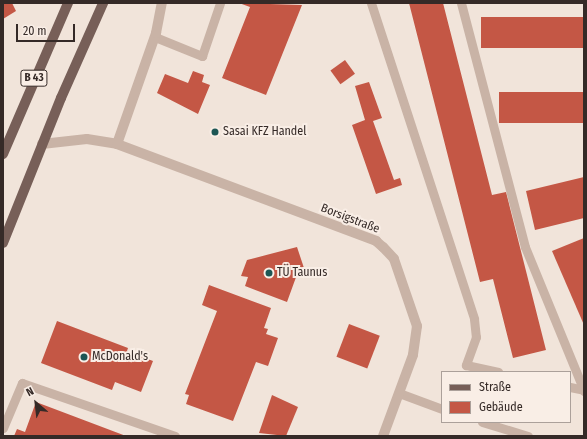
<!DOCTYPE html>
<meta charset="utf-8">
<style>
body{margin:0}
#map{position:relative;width:587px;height:439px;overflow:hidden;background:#f1e4da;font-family:"Fira Sans Condensed",sans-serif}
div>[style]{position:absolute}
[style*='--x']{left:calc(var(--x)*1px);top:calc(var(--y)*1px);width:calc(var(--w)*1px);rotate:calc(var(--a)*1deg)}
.building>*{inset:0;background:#c45745;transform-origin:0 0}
.service>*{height:9px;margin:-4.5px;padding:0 4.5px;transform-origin:4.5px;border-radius:4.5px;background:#c9b3a6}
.minor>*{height:10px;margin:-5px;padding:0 5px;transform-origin:5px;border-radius:5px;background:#c9b3a6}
.primary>*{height:10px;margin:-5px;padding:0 5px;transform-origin:5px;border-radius:5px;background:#775f58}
.dots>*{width:11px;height:11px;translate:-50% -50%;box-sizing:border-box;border:2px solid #f9eee6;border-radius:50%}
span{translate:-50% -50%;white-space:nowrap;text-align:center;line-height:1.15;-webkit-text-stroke:4px #f9eee6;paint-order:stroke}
.shield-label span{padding:1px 3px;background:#f9eee6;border:1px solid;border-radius:3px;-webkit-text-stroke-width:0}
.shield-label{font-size:11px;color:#352a27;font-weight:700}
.poi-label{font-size:12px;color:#352a27}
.left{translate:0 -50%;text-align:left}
.street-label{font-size:12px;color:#352a27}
.frame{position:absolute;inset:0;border:4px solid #352a27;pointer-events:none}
.legend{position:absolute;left:441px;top:371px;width:130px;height:52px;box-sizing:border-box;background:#f9eee6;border:1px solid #aba09a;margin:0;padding:5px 7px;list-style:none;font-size:12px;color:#352a27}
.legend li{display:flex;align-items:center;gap:8px;height:20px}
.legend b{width:20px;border:1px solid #aba09a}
.north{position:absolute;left:16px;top:383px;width:40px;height:40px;-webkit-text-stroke:3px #f9eee6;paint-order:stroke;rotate:332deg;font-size:11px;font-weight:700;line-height:16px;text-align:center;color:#352a27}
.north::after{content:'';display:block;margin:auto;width:14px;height:18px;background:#352a27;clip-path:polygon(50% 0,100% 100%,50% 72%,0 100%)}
.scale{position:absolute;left:16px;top:24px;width:59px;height:18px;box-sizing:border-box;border:2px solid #352a27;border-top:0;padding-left:5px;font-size:12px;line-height:14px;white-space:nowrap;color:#352a27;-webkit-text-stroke:3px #f9eee6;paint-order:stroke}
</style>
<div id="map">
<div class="building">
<div style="clip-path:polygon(3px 3px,12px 3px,16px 11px,3px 19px)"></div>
<div style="clip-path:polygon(239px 3px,302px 5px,266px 95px,222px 78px,250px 7px)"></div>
<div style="clip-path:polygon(409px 3px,443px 3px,492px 195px,506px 192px,546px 350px,513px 358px,493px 279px,480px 282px)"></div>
<div style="left:584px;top:17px;width:31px;height:103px;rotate:90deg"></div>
<div style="left:345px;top:60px;width:17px;height:18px;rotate:54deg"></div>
<div style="clip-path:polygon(193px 71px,204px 75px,202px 82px,210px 85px,198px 114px,157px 93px,165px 74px,188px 83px)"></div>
<div style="clip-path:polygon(369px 82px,382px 118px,373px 121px,394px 180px,400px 178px,402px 185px,376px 194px,352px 125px,365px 120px,355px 86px)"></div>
<div style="left:584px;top:92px;width:31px;height:85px;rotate:90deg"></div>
<div style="clip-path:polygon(584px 177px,584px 218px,535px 230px,526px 191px)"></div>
<div style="clip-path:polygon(584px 238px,584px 325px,552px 251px)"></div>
<div style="clip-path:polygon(297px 247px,305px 271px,299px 269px,287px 302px,245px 286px,248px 277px,241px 276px,247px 260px)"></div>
<div style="clip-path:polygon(209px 285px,271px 308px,264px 328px,268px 329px,266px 334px,278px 338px,268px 366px,256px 362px,233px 421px,186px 404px,189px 395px,185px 394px,217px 311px,202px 305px)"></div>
<div style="clip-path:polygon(57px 321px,128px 348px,127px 351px,153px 361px,141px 392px,115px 382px,112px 390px,41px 363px)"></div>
<div style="left:349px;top:324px;width:33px;height:35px;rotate:21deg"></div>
<div style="clip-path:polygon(272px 395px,298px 407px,286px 436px,259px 433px)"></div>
<div style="clip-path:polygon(36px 402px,126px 436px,14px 436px,17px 429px,25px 432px)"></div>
</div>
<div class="service">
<div style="--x:371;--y:3;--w:332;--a:71.9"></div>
<div style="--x:474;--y:319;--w:18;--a:84"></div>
<div style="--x:476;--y:337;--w:30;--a:110"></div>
<div style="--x:466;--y:365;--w:33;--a:12"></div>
<div style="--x:461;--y:3;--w:252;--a:75.3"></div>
<div style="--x:525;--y:247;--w:156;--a:67.7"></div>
<div style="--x:155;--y:37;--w:51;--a:22"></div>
<div style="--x:202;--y:56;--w:56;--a:-71.2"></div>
<div style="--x:570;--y:387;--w:14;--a:12"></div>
<div style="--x:399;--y:393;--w:46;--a:20.4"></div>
<div style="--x:482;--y:422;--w:48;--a:16.9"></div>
<div style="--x:3;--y:428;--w:49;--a:-67.1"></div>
<div style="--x:22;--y:383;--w:162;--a:19.1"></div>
</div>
<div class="minor">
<div style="--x:42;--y:144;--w:45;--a:-6.3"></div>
<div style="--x:87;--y:139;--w:30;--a:9"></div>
<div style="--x:117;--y:144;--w:277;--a:20.5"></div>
<div style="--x:376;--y:241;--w:9;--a:41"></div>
<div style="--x:383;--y:247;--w:16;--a:47"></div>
<div style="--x:394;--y:259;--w:71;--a:71.1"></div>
<div style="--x:417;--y:326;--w:29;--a:98"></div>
<div style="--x:413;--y:355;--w:86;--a:110.3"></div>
<div style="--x:117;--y:144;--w:118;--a:-70.6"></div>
<div style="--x:156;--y:33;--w:31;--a:-79"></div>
</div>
<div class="primary">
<div style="--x:3;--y:154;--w:164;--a:-66.7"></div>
<div style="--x:3;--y:243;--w:156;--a:-68.2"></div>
<div style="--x:61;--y:98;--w:104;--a:-66.1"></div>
</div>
<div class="dots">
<div style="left:215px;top:132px;background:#1d5654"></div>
<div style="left:269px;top:273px;background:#1d5654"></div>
<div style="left:84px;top:357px;background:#1d5654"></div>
</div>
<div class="shield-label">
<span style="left:34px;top:78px">B 43</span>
</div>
<div class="poi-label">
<span class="left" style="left:223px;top:132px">Sasai KFZ Handel</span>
<span class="left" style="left:277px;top:273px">TÜ Taunus</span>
<span class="left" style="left:92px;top:357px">McDonald's</span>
</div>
<div class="street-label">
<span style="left:350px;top:219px;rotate:21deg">Borsigstraße</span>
</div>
<div class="frame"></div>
<ul class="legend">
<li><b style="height:5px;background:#775f58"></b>Straße</li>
<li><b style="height:11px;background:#c45745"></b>Gebäude</li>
</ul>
<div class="north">N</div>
<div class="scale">20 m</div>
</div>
